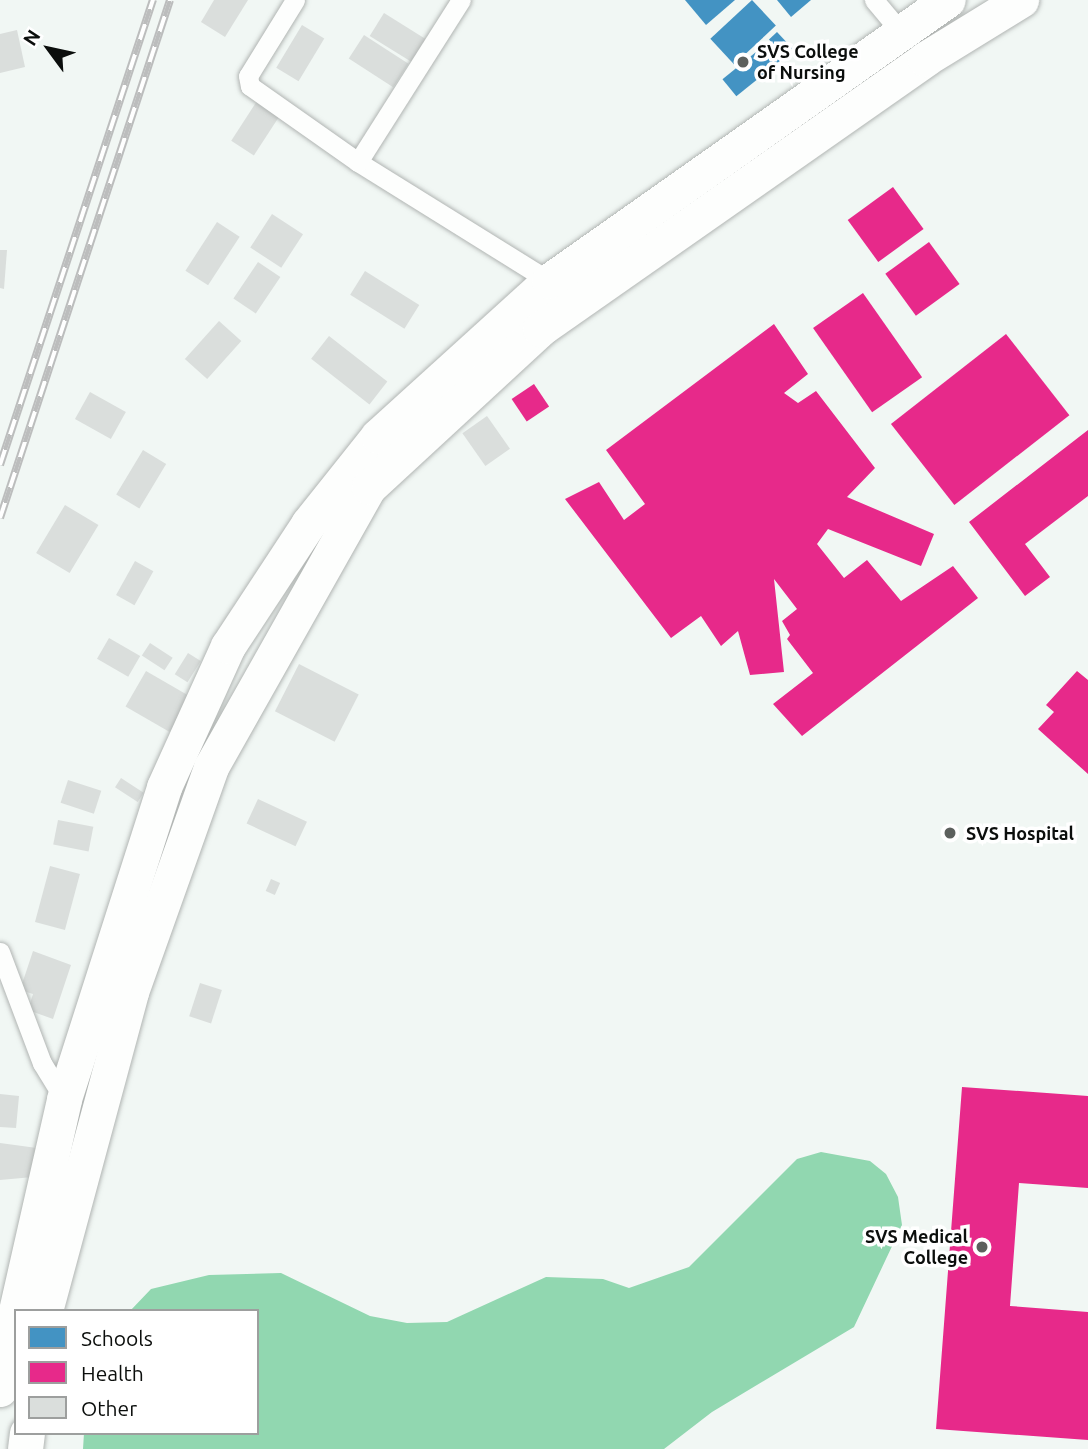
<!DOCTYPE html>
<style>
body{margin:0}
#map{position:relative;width:1088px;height:1449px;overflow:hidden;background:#f1f7f4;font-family:Ubuntu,sans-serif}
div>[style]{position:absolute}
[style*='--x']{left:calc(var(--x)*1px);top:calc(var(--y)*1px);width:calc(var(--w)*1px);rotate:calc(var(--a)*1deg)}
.water>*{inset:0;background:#91d7b0}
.schools>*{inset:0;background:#4393c3;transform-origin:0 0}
.health>*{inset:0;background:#e7298a;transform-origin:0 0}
.building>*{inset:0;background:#dadedc;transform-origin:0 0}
.roads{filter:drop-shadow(0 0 2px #b1b5b3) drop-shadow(0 0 2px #b1b5b3)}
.street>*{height:19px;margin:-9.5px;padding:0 9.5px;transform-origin:9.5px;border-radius:9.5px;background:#fdfefd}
.highway>*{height:35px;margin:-17.5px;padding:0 17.5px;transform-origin:17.5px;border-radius:17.5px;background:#fdfefd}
.rail>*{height:8px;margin-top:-4px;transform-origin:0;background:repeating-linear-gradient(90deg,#fff 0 16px,#bcbdbd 0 32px);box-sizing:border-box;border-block:2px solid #bcbdbd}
.dots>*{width:19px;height:19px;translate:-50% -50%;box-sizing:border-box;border:4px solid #fff;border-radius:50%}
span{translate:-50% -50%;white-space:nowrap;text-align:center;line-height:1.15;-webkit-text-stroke:7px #fff;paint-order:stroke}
.poi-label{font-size:18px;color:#0b0e0c;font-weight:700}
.left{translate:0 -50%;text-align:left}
.right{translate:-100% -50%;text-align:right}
.legend{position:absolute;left:14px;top:1309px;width:245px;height:126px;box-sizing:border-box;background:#fff;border:2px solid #9d9f9e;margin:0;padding:9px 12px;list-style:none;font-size:21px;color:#0b0e0c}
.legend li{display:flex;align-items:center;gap:14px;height:35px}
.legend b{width:35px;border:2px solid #9d9f9e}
.north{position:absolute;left:14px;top:14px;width:70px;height:70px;-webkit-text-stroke:5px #fff;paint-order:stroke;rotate:303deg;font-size:19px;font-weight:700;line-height:28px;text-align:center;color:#0b0e0c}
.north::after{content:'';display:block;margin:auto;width:24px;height:32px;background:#0b0e0c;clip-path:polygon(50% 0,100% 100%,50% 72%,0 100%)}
</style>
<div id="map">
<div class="water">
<div style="clip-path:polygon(821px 1152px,870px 1161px,886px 1174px,898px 1197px,902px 1225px,854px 1327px,712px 1412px,664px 1449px,83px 1449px,84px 1433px,257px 1433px,257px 1311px,130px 1311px,151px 1289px,209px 1275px,281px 1273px,370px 1316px,407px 1323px,447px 1322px,546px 1277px,603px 1279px,629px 1288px,689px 1267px,797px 1159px)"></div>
</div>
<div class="schools">
<div style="clip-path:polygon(685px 0,735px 0,706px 25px)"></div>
<div style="left:752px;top:0;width:35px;height:57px;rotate:47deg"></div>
<div style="clip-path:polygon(777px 0,811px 0,791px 17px)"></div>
<div style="left:777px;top:32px;width:22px;height:11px;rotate:47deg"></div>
<div style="left:766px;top:44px;width:22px;height:56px;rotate:51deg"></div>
</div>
<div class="health">
<div style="left:893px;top:187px;width:52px;height:56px;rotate:54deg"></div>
<div style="left:929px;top:242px;width:52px;height:54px;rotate:54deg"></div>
<div style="left:863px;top:293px;width:103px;height:61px;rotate:55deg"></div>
<div style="clip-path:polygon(774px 324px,808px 374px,784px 393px,798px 403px,816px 391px,875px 468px,847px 497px,934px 534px,921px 566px,828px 529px,817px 544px,844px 578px,867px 560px,901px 601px,953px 566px,978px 598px,802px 736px,773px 704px,813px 673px,787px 639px,790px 635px,782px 621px,797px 609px,774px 579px,784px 672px,750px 675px,738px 631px,721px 646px,701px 616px,671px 638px,565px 499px,599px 482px,624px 520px,645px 504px,606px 450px)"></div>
<div style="left:1006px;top:334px;width:103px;height:146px;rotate:52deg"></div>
<div style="left:534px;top:384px;width:27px;height:27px;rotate:56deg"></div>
<div style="clip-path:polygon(1088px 430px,1088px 496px,1025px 544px,1050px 577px,1025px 596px,969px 522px)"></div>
<div style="clip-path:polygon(1077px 671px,1088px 680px,1088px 774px,1038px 729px,1054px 712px,1046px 705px)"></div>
<div style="clip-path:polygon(962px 1087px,1088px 1096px,1088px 1188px,1019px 1183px,1010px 1306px,1088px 1312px,1088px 1440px,936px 1429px)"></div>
</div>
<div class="building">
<div style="clip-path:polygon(214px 0,248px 0,225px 37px,201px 22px)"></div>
<div style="left:384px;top:13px;width:49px;height:27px;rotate:32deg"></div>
<div style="left:302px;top:25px;width:26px;height:50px;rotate:31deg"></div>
<div style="clip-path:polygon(17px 30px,25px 67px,0 73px,0 34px)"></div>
<div style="left:364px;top:35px;width:53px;height:28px;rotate:33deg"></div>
<div style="left:259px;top:98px;width:27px;height:51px;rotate:33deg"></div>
<div style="left:272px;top:214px;width:37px;height:40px;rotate:33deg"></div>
<div style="left:217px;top:222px;width:27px;height:58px;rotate:33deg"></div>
<div style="clip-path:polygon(0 250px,7px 250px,4px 289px,0 288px)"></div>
<div style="left:258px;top:262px;width:27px;height:44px;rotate:34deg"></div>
<div style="left:365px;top:271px;width:64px;height:28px;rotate:32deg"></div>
<div style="left:219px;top:321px;width:30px;height:51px;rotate:42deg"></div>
<div style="left:329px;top:336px;width:74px;height:29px;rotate:38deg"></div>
<div style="left:90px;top:392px;width:41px;height:31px;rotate:29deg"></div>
<div style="left:487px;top:416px;width:40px;height:30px;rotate:55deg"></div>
<div style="left:143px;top:450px;width:27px;height:52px;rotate:31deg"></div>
<div style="left:65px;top:505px;width:39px;height:56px;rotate:31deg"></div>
<div style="left:135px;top:561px;width:21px;height:39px;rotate:29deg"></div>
<div style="left:109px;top:638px;width:36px;height:24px;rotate:30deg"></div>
<div style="left:150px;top:643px;width:27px;height:15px;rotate:33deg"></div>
<div style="left:188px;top:653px;width:15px;height:25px;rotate:32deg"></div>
<div style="left:299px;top:664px;width:67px;height:53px;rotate:27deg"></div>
<div style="left:146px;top:671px;width:51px;height:41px;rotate:30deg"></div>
<div style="left:121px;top:778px;width:27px;height:11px;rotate:33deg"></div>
<div style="left:68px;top:780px;width:35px;height:24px;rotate:18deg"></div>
<div style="left:258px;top:799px;width:54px;height:27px;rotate:25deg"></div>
<div style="left:58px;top:820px;width:36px;height:25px;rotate:11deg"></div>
<div style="left:50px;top:866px;width:31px;height:58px;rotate:15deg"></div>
<div style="left:271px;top:879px;width:10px;height:13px;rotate:24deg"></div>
<div style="clip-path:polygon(33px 951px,71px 965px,53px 1019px,28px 1010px,33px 994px,20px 990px)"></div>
<div style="left:200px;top:983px;width:23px;height:35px;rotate:18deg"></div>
<div style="clip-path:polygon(0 1094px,19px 1096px,16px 1128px,0 1127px)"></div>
<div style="clip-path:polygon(0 1143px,37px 1148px,33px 1177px,0 1180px)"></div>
</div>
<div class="roads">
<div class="street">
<div style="--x:295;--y:0;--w:89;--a:121.7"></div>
<div style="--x:248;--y:76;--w:10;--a:79"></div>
<div style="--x:250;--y:86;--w:132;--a:35.1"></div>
<div style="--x:358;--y:162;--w:225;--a:31.9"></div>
<div style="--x:874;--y:0;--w:40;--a:50"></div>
<div style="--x:358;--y:162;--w:192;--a:-57.6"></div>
<div style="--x:0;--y:952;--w:119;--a:69.3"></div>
<div style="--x:42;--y:1063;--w:42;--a:58.6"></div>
</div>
<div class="highway">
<div style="--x:16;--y:1311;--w:217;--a:-77.2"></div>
<div style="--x:64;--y:1099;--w:328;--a:-72.2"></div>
<div style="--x:164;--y:787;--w:155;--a:-65.6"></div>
<div style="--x:228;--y:646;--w:146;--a:-56.7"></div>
<div style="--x:308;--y:524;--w:112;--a:-51.5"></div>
<div style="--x:378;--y:436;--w:231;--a:-42.2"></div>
<div style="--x:549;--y:281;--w:488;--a:-35.2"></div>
<div style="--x:45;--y:1311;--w:330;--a:-74.9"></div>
<div style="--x:131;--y:992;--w:239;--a:-70.4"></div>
<div style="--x:211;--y:767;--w:322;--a:-60.6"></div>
<div style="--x:369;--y:487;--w:233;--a:-42.7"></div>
<div style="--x:540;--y:329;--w:470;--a:-35"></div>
<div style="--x:925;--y:59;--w:113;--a:-31.6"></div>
<div style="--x:0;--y:1389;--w:79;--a:-78.3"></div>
<div style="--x:25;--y:1449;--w:16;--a:-83"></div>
</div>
</div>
<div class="rail">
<div style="--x:0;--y:465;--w:490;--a:-71.8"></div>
<div style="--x:0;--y:518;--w:545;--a:-71.83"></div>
</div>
<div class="dots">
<div style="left:743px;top:62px;background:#5c605d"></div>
<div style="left:950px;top:833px;background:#5c605d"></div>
<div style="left:982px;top:1247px;background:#5c605d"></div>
</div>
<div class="poi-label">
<span class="left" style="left:757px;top:62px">SVS College<br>of Nursing</span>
<span class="left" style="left:966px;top:833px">SVS Hospital</span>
<span class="right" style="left:968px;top:1247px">SVS Medical<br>College</span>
</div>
<ul class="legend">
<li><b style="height:19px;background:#4393c3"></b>Schools</li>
<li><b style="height:19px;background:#e7298a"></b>Health</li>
<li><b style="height:19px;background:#dadedc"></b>Other</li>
</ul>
<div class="north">N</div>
</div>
